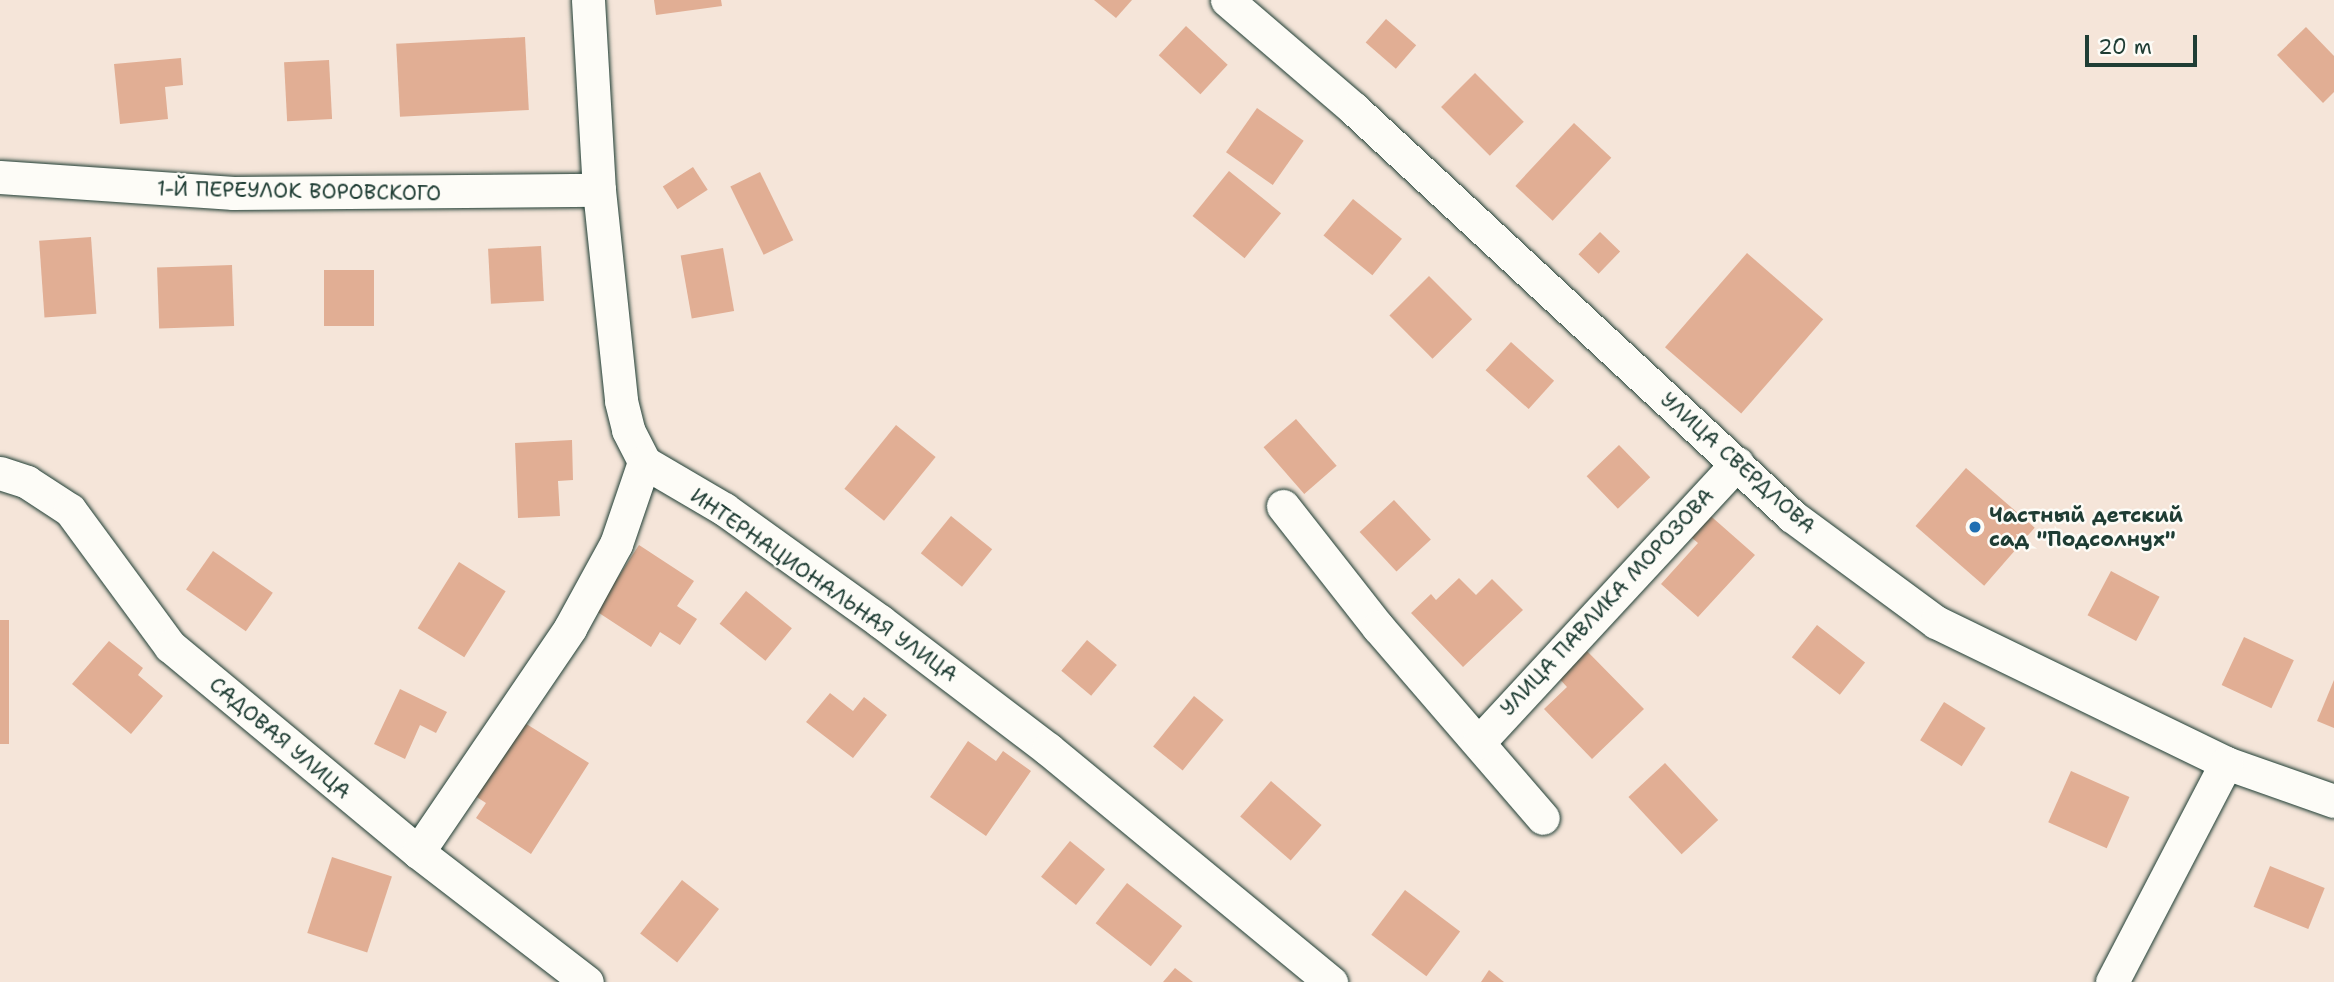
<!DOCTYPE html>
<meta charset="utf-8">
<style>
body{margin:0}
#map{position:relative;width:2334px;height:982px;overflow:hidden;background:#f5e5d9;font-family:"Shantell Sans",sans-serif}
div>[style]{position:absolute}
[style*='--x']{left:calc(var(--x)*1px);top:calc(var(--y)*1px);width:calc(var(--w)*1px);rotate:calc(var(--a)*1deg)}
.building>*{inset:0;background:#e1ae94;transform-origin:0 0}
.roads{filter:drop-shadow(0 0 2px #1f3d34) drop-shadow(0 0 2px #1f3d34)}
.street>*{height:33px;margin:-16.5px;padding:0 16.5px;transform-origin:16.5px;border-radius:16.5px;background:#fdfcf7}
.dots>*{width:19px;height:19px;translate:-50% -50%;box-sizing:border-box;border:4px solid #fdfcf7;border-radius:50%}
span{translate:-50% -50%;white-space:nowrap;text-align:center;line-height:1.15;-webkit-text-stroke:5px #fdfcf7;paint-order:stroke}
.street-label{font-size:21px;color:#1f3d34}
.poi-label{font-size:21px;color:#1f3d34;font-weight:700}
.left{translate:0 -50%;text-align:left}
.scale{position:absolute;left:2085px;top:35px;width:112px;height:32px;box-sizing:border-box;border:4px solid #1f3d34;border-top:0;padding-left:9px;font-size:21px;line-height:24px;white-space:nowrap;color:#1f3d34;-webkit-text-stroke:5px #fdfcf7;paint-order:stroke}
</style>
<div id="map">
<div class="building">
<div style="clip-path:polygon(654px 0,721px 0,722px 6px,656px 15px)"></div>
<div style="clip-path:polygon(1094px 0,1132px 0,1116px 18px)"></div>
<div style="left:1386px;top:19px;width:40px;height:31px;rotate:41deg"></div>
<div style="left:1186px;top:26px;width:57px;height:40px;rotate:43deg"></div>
<div style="clip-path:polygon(2306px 27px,2334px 56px,2334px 92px,2323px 103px,2277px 55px)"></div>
<div style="left:525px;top:37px;width:73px;height:129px;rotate:87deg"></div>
<div style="clip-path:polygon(181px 58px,183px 85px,165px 87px,168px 119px,120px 124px,114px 64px)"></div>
<div style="left:329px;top:60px;width:59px;height:45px;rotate:87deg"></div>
<div style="left:1475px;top:73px;width:69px;height:48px;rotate:45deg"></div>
<div style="left:1257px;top:108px;width:57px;height:54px;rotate:35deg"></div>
<div style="left:1574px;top:123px;width:51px;height:86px;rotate:43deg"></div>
<div style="left:693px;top:167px;width:27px;height:36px;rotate:57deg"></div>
<div style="left:1229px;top:171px;width:67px;height:58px;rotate:39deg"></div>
<div style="left:760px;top:172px;width:76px;height:33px;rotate:64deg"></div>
<div style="left:1353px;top:199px;width:63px;height:47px;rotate:39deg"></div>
<div style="left:1600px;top:232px;width:28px;height:31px;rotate:44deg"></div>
<div style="left:91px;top:237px;width:77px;height:52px;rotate:86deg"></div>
<div style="left:541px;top:246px;width:55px;height:53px;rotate:87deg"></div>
<div style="left:723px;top:248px;width:64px;height:43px;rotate:80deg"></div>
<div style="left:1747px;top:253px;width:101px;height:125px;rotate:41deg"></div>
<div style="left:232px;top:265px;width:61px;height:75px;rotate:88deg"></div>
<div style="left:324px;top:270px;width:50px;height:56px"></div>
<div style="left:1429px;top:276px;width:61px;height:56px;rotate:45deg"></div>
<div style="left:1511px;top:342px;width:58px;height:38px;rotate:42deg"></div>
<div style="left:1296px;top:419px;width:62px;height:43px;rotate:49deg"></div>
<div style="left:896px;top:425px;width:51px;height:82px;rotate:39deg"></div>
<div style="clip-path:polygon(572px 440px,573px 480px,558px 481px,560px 516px,518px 518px,515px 443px)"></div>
<div style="left:1619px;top:445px;width:45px;height:45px;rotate:46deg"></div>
<div style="left:1966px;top:468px;width:91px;height:77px;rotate:41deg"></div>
<div style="left:1394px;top:500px;width:54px;height:47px;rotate:47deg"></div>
<div style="clip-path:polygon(1705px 511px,1755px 555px,1698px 617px,1661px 584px,1698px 543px,1686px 533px)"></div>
<div style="left:951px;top:516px;width:53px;height:48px;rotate:39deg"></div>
<div style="clip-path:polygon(639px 545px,694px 581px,677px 606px,697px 619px,680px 645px,660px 632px,651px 647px,596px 611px)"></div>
<div style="left:213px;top:551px;width:73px;height:47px;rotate:35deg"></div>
<div style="left:459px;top:562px;width:55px;height:78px;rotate:32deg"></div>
<div style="left:2111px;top:571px;width:55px;height:50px;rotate:28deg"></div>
<div style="clip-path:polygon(1459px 578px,1476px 595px,1492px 579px,1523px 610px,1463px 667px,1411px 613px,1431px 594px,1436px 600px)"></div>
<div style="left:746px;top:591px;width:59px;height:42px;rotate:39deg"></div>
<div style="left:0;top:620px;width:9px;height:124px"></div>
<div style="left:1817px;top:625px;width:61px;height:41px;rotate:38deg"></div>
<div style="left:2244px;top:637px;width:55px;height:53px;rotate:25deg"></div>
<div style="left:1087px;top:640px;width:39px;height:40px;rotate:40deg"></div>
<div style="clip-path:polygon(109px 641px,143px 668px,138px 675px,163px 696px,131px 734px,72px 684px)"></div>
<div style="clip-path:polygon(1584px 648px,1644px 709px,1592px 759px,1544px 709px,1567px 687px,1556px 675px)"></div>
<div style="clip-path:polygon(2334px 680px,2334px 728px,2317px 721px)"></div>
<div style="clip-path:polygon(400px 689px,447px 712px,436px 733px,420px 725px,405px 759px,374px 744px)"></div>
<div style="clip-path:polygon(830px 693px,853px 711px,864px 697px,887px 715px,853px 758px,806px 722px)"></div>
<div style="left:1194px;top:696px;width:38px;height:65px;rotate:39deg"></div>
<div style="left:1944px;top:702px;width:49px;height:45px;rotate:32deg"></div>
<div style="clip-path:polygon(520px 720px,589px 763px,531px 854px,476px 818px,486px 803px,472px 794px)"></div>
<div style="clip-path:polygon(968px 741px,996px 761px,1003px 751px,1031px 771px,986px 836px,930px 797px)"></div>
<div style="left:1665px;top:763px;width:78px;height:50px;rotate:47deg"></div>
<div style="left:2071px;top:771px;width:64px;height:56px;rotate:24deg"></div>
<div style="left:1271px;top:781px;width:67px;height:47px;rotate:41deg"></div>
<div style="left:1070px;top:841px;width:45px;height:46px;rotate:39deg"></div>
<div style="left:332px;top:857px;width:63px;height:80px;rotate:18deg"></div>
<div style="left:2270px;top:866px;width:59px;height:44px;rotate:22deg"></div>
<div style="left:682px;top:880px;width:47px;height:68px;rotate:38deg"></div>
<div style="left:1127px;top:883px;width:70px;height:51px;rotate:38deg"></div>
<div style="left:1405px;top:890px;width:69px;height:56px;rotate:37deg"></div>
<div style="clip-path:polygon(1175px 968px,1193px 982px,1163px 982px)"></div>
<div style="clip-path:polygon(1489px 970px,1504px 982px,1481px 982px)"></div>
</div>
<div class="roads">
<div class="street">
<div style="--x:588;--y:0;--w:190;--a:86.7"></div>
<div style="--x:599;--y:190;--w:212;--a:84"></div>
<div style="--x:621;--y:401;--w:30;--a:76"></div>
<div style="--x:628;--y:430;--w:36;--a:63"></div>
<div style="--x:644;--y:462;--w:93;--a:30.4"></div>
<div style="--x:724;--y:509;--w:192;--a:35.7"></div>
<div style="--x:880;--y:621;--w:211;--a:37.3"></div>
<div style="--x:1048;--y:749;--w:367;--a:39.5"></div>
<div style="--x:1227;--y:0;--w:167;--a:40.6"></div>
<div style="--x:1354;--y:109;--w:598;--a:42.9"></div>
<div style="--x:1792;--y:516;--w:179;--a:36.4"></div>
<div style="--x:1936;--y:622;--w:322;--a:25.9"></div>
<div style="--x:2226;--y:763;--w:114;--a:19.4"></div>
<div style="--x:0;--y:177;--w:234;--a:3.9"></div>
<div style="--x:233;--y:193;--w:366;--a:-0.5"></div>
<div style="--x:0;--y:473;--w:28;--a:18"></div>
<div style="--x:27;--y:482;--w:51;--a:33.1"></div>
<div style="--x:70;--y:510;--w:169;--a:53.7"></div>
<div style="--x:170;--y:646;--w:322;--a:39.7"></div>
<div style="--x:418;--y:852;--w:213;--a:37.6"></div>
<div style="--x:1283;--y:506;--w:154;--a:51.9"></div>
<div style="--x:1378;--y:627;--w:252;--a:49.2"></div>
<div style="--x:1479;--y:742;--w:380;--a:-47.2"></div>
<div style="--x:418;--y:852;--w:271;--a:-55.8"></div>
<div style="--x:570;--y:628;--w:96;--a:-61.3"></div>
<div style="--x:616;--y:544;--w:87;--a:-71.1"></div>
<div style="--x:2112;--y:982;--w:247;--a:-62.5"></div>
</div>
</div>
<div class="dots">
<div style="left:1975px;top:527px;background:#1f6fb2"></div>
</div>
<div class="street-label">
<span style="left:299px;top:191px;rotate:1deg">1-Й ПЕРЕУЛОК ВОРОВСКОГО</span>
<span style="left:1738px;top:463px;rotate:42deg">УЛИЦА СВЕРДЛОВА</span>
<span style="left:824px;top:585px;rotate:35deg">ИНТЕРНАЦИОНАЛЬНАЯ УЛИЦА</span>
<span style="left:1607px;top:602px;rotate:-47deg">УЛИЦА ПАВЛИКА МОРОЗОВА</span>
<span style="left:280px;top:738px;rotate:40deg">САДОВАЯ УЛИЦА</span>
</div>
<div class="poi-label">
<span class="left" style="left:1989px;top:527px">Частный детский<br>сад "Подсолнух"</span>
</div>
<div class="scale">20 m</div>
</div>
